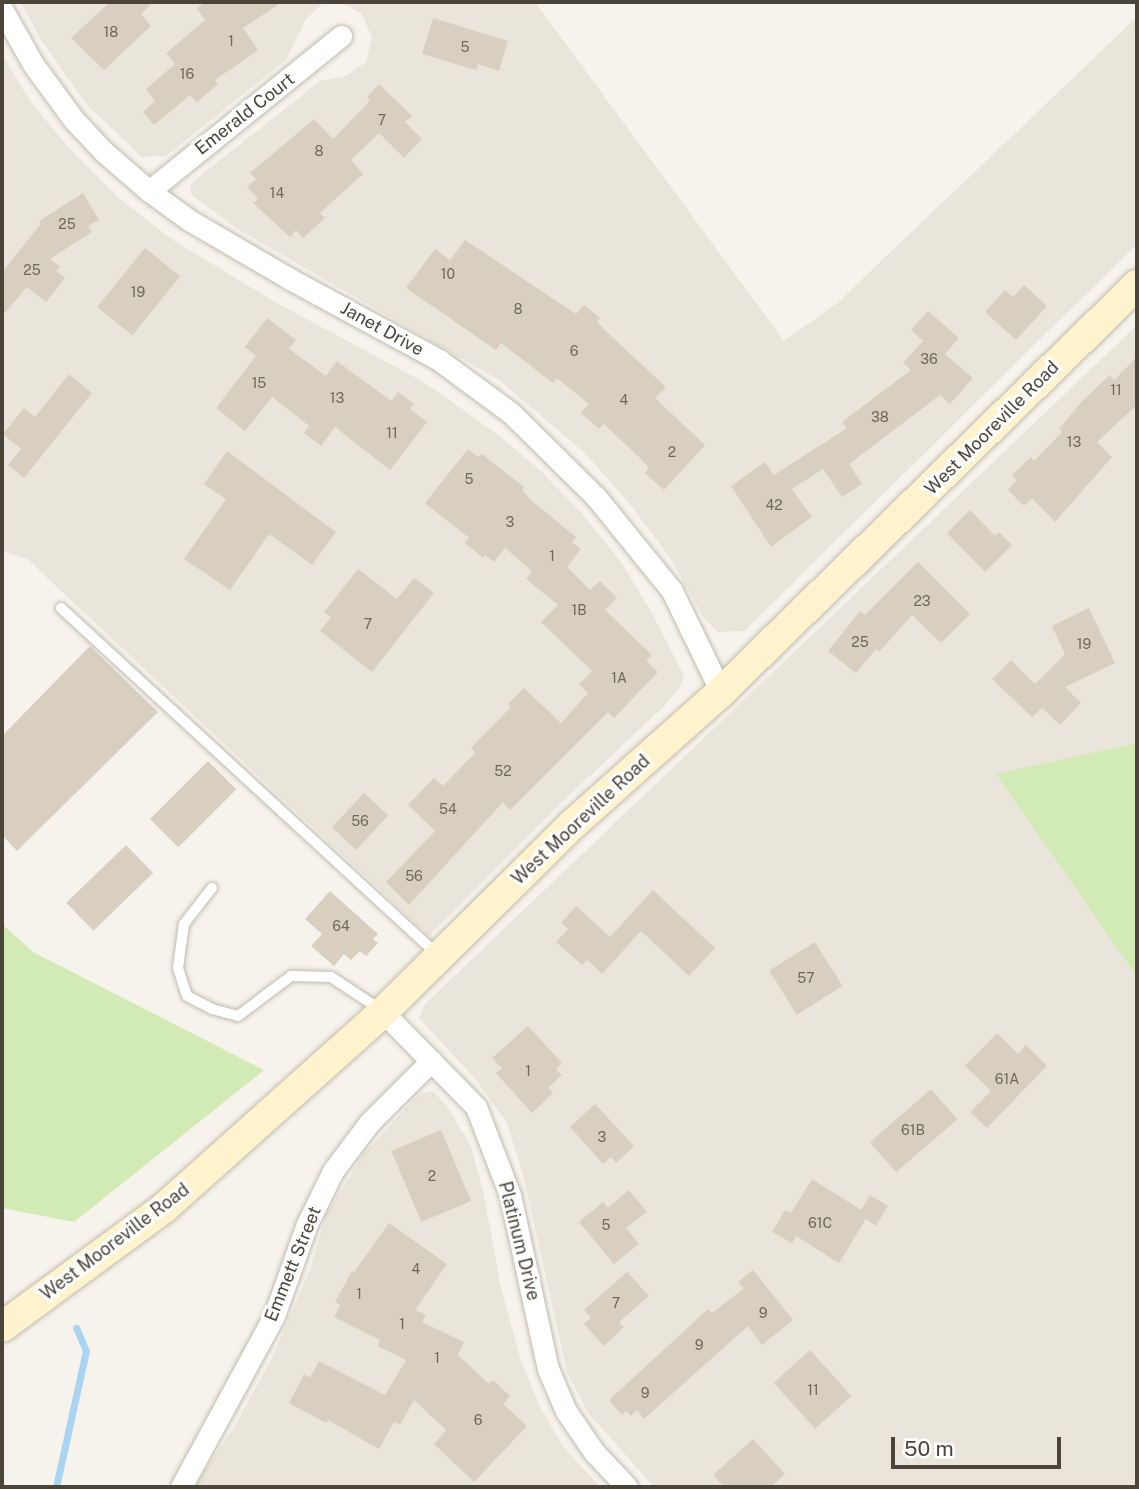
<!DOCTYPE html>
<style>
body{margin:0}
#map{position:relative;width:1139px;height:1489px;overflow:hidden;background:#f6f3ec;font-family:"Public Sans",sans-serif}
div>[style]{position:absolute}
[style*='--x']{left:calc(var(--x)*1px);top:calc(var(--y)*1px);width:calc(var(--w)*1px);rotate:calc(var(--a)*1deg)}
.residential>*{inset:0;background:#eae5da}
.green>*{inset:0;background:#d2eab5}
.stream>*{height:7px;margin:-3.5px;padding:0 3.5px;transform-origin:3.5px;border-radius:3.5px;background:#a9d4f2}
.building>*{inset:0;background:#d8cfc1;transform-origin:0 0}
.roads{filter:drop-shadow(0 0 2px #c2bbae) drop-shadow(0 0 2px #c2bbae)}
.service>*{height:10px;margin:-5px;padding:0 5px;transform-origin:5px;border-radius:5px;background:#fff}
.minor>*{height:21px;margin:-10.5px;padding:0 10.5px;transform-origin:10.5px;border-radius:10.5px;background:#fff}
.secondary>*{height:30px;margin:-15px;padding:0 15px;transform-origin:15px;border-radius:15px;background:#fff3cd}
span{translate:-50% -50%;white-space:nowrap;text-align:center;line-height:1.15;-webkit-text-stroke:6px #fff;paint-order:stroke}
.number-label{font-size:14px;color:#6e675b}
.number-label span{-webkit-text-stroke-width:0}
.street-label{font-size:18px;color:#4b4439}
.frame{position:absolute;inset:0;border:4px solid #4b4439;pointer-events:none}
.scale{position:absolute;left:891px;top:1437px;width:170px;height:32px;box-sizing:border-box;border:4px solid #4b4439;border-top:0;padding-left:9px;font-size:21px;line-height:24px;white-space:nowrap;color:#4b4439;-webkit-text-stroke:5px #fff;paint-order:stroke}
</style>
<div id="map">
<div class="residential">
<div style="clip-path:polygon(20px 2px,535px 2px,784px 341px,836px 304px,1137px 17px,1137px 244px,744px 631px,718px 632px,704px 618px,670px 558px,629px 503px,585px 453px,499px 380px,234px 227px,192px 195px,190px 185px,201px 175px,320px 81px,346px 76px,366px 62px,372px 38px,362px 14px,344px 4px,323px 3px,306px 19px,286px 60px,166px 156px,142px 157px,86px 104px,42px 41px)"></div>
<div style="clip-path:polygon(2px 54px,30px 101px,68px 147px,120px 199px,173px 240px,275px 302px,422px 381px,493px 431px,539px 469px,581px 512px,621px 562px,652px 613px,684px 676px,679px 689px,663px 707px,558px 806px,429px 936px,27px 559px,2px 551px)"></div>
<div style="clip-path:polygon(1137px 325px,1137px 743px,997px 775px,1137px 977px,1137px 1487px,654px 1487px,588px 1413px,567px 1372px,524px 1179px,507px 1123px,476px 1080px,419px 1018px,425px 1004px)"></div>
<div style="clip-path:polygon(433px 1091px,447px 1106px,471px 1147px,484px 1195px,500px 1283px,520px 1358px,541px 1409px,563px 1446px,600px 1487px,194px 1487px,234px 1427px,270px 1362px,310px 1270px,326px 1215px,363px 1155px,419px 1094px)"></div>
</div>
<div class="green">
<div style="clip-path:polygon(1137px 743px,1137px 977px,996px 774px)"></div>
<div style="clip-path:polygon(2px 924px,33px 952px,264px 1070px,74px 1222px,2px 1208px)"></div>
</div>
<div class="stream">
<div style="--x:56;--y:1487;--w:139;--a:-77.6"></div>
<div style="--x:86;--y:1351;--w:25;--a:-113"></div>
</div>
<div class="building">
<div style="clip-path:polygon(110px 2px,153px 2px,141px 14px,151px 26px,104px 70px,71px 38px)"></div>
<div style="clip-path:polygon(206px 2px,282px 2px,243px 28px,258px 50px,215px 80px,218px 84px,197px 102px,190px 95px,154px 125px,143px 112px,155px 101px,146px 89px,175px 64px,166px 53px,205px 20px,197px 8px)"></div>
<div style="clip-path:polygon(433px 18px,508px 41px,499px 71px,478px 64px,476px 70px,422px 54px)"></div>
<div style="clip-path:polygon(379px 84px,412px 116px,405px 122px,422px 139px,404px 158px,379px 133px,351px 160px,363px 174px,320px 213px,325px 218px,303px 238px,296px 230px,290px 237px,253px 203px,258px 199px,247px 187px,256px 179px,250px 173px,314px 119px,333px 139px,370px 101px,367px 97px)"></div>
<div style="clip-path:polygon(83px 193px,99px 220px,88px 226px,92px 232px,50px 259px,60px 267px,56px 271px,65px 278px,46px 302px,27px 287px,2px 316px,2px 272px,41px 224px,39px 221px)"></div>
<div style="clip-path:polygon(465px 240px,576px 314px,584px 305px,600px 318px,597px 322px,612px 337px,666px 387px,655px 398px,705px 445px,664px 490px,645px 473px,649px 468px,640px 458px,604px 424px,599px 429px,581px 413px,589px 404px,557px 378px,553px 383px,501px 343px,496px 350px,406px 288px,435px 249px,450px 260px)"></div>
<div style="left:145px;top:248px;width:45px;height:76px;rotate:39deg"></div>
<div style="clip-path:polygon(1024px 285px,1047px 306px,1016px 340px,985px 312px,1005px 290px,1013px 297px)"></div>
<div style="clip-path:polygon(928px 311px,959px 338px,945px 354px,973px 378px,950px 404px,940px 395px,849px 464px,862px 484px,842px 497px,823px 469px,792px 489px,812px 517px,771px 547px,731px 486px,765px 462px,774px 475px,847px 428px,842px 422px,911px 370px,903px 363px,923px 341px,911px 330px)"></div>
<div style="clip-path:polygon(267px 318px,296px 340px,289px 349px,326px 376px,337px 361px,391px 401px,398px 392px,414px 404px,410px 409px,427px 422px,390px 470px,335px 427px,321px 446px,304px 433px,309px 426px,272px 397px,245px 431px,216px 408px,256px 356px,245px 347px)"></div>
<div style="clip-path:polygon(1137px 357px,1137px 405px,1097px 442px,1112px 457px,1055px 522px,1032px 498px,1024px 506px,1008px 490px,1017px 480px,1012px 475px,1031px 457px,1034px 461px,1062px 432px,1059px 429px,1083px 400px,1110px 375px,1114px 380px)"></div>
<div style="clip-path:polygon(69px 374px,92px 393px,24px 478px,8px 465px,21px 449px,3px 434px,24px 408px,35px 417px)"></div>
<div style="clip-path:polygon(468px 449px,478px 457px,482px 454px,524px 487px,522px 490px,532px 501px,576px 537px,572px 542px,581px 549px,567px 567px,590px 590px,600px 581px,617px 598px,605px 610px,652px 655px,646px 661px,658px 672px,614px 718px,608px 712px,510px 810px,503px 802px,409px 905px,386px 882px,435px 831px,408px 805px,434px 778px,443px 786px,475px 753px,471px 748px,511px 707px,508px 704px,524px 688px,561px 723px,588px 693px,579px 684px,592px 671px,541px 622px,558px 605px,526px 579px,532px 571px,505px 548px,494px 562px,485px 555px,483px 558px,465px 543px,469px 538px,425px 503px)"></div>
<div style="clip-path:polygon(227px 451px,336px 532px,312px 565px,269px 534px,230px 590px,184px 559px,226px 499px,204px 484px)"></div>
<div style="clip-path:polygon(970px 510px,995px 536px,999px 532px,1012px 545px,985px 572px,947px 533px)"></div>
<div style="clip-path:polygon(918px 562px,970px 614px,941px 643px,912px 615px,879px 652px,876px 649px,856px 673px,828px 651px,860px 611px,865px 615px)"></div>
<div style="clip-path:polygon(358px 569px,397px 599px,414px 578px,434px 593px,372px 672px,320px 631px,331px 617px,324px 612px)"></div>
<div style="clip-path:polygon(1089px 608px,1115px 663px,1065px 687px,1081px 703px,1060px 725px,1042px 708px,1032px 717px,992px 679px,1011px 660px,1035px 684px,1065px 654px,1052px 626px)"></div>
<div style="clip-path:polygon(90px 646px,158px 712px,17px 851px,2px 835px,2px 736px)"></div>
<div style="left:208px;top:761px;width:40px;height:82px;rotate:45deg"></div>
<div style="left:364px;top:793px;width:33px;height:47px;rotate:43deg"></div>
<div style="left:126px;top:845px;width:39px;height:83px;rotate:46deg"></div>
<div style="clip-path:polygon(653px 890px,715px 948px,689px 976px,641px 931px,602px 974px,587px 960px,582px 965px,556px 942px,568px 929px,561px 923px,576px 906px,610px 937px)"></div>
<div style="clip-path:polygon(330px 891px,378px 934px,373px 939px,378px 943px,366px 956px,360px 951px,351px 960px,344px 954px,334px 966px,311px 946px,322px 934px,305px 919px)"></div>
<div style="left:815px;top:942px;width:52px;height:54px;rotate:58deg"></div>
<div style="clip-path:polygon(528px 1026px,562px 1063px,556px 1069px,562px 1075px,548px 1088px,553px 1093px,532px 1113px,496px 1073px,502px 1068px,492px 1058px)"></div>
<div style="clip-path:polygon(997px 1033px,1018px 1054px,1026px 1045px,1047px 1066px,987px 1128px,970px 1112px,991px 1091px,965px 1066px)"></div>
<div style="left:931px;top:1089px;width:40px;height:81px;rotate:49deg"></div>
<div style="clip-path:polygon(595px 1104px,634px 1146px,616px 1163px,611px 1157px,603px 1164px,570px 1127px)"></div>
<div style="left:441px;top:1130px;width:77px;height:54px;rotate:67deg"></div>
<div style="clip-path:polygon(812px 1179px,861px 1210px,870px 1195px,888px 1206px,876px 1226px,866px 1219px,839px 1263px,796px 1236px,792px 1243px,772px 1232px,785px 1210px,791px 1213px)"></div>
<div style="clip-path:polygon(629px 1190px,647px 1212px,626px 1228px,639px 1244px,614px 1264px,579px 1222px,603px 1202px,608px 1208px)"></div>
<div style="clip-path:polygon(389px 1223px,447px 1264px,415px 1310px,426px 1315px,422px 1322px,464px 1342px,458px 1355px,489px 1384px,493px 1380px,510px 1396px,503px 1404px,527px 1426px,474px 1482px,434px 1444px,446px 1430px,414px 1400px,400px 1425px,394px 1422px,379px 1449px,328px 1420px,326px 1423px,289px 1403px,304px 1374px,310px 1378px,319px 1361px,385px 1395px,406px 1360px,377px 1346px,380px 1340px,334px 1317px,340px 1305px,335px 1302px,352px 1271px,354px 1272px)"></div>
<div style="clip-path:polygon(753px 1270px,793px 1320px,762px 1345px,748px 1326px,644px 1419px,637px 1410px,631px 1416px,626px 1411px,622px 1415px,609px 1400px,708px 1309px,712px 1313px,744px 1288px,738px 1282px)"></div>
<div style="clip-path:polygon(627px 1272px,649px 1296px,619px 1322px,624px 1327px,604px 1346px,584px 1324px,591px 1318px,584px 1310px)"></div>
<div style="left:810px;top:1350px;width:62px;height:49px;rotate:48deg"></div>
<div style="clip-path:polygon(753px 1439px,785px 1474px,771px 1487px,724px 1487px,713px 1475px)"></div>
</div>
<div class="roads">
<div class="service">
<div style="--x:61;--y:608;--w:512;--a:42.63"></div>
<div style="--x:212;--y:888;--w:46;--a:127.9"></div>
<div style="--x:184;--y:924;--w:44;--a:97.8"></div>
<div style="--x:178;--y:968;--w:29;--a:72"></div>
<div style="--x:187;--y:996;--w:28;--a:27"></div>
<div style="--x:212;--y:1009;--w:27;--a:15"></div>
<div style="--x:238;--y:1016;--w:66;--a:-37"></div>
<div style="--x:291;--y:976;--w:40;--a:1.4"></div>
<div style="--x:331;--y:977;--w:60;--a:33.4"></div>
</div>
<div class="minor">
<div style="--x:2;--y:9;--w:63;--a:60.6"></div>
<div style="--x:33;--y:64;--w:69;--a:53.8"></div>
<div style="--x:74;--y:120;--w:42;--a:46.9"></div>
<div style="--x:103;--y:151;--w:61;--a:41"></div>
<div style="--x:149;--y:191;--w:49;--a:35.9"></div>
<div style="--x:189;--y:220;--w:117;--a:30.3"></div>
<div style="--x:290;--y:279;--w:170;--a:28.5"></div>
<div style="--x:439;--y:360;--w:89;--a:36.4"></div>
<div style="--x:511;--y:413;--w:120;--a:44.7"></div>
<div style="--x:596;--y:497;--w:121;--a:51"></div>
<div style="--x:672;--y:591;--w:112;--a:64.1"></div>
<div style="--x:149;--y:191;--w:247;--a:-38.9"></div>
<div style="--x:383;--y:1012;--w:133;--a:45.6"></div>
<div style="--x:476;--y:1107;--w:94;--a:68.9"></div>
<div style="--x:510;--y:1195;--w:178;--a:77.7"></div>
<div style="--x:548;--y:1369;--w:46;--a:66.8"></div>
<div style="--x:566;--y:1411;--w:50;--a:55.7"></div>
<div style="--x:594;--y:1452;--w:48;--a:46.7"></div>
<div style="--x:181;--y:1487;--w:195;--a:-61.5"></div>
<div style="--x:274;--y:1316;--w:98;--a:-70.3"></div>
<div style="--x:307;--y:1224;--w:59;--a:-63.9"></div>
<div style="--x:333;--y:1171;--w:60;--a:-53.1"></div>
<div style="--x:369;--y:1123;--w:88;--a:-45"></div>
</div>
<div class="secondary">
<div style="--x:2;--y:1327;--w:201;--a:-36.3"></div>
<div style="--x:164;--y:1208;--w:294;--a:-41.8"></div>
<div style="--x:383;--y:1012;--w:267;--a:-44.7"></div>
<div style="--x:573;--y:824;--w:198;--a:-41.7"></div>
<div style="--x:721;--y:692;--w:582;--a:-44.37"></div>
</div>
</div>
<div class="number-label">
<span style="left:111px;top:32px">18</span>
<span style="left:231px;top:41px">1</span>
<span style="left:465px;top:47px">5</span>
<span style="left:187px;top:74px">16</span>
<span style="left:382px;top:120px">7</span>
<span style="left:319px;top:151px">8</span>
<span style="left:277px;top:193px">14</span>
<span style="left:67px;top:224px">25</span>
<span style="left:32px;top:270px">25</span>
<span style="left:448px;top:274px">10</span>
<span style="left:138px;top:292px">19</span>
<span style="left:518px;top:309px">8</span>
<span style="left:574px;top:351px">6</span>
<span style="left:929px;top:359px">36</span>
<span style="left:259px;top:383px">15</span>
<span style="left:1116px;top:390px">11</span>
<span style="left:337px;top:398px">13</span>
<span style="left:624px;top:400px">4</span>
<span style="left:880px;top:417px">38</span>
<span style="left:392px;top:433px">11</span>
<span style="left:1074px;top:442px">13</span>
<span style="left:672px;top:452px">2</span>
<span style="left:469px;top:479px">5</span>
<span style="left:774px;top:505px">42</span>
<span style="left:510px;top:522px">3</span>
<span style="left:552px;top:556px">1</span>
<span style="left:922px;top:601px">23</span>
<span style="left:579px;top:610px">1B</span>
<span style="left:368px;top:624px">7</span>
<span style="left:860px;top:642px">25</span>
<span style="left:1084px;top:644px">19</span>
<span style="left:619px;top:678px">1A</span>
<span style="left:503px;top:771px">52</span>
<span style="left:448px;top:809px">54</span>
<span style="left:360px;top:821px">56</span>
<span style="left:414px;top:876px">56</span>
<span style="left:341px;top:926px">64</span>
<span style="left:806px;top:978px">57</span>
<span style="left:528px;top:1071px">1</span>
<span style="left:1007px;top:1079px">61A</span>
<span style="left:913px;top:1130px">61B</span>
<span style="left:602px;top:1137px">3</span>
<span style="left:432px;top:1176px">2</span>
<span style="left:820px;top:1223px">61C</span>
<span style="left:606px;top:1225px">5</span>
<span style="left:416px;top:1269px">4</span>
<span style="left:359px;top:1294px">1</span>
<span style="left:616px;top:1303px">7</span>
<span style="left:763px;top:1313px">9</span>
<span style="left:402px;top:1324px">1</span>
<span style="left:699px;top:1345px">9</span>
<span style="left:437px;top:1358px">1</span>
<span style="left:813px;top:1390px">11</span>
<span style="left:645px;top:1393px">9</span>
<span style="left:478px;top:1420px">6</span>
</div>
<div class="street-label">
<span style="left:245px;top:114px;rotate:-38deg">Emerald Court</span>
<span style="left:382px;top:329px;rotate:29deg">Janet Drive</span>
<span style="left:992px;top:428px;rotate:-45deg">West Mooreville Road</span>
<span style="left:581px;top:820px;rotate:-43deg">West Mooreville Road</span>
<span style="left:519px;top:1241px;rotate:76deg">Platinum Drive</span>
<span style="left:115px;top:1242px;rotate:-37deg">West Mooreville Road</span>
<span style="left:293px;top:1264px;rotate:-68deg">Emmett Street</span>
</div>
<div class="frame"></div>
<div class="scale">50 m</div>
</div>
